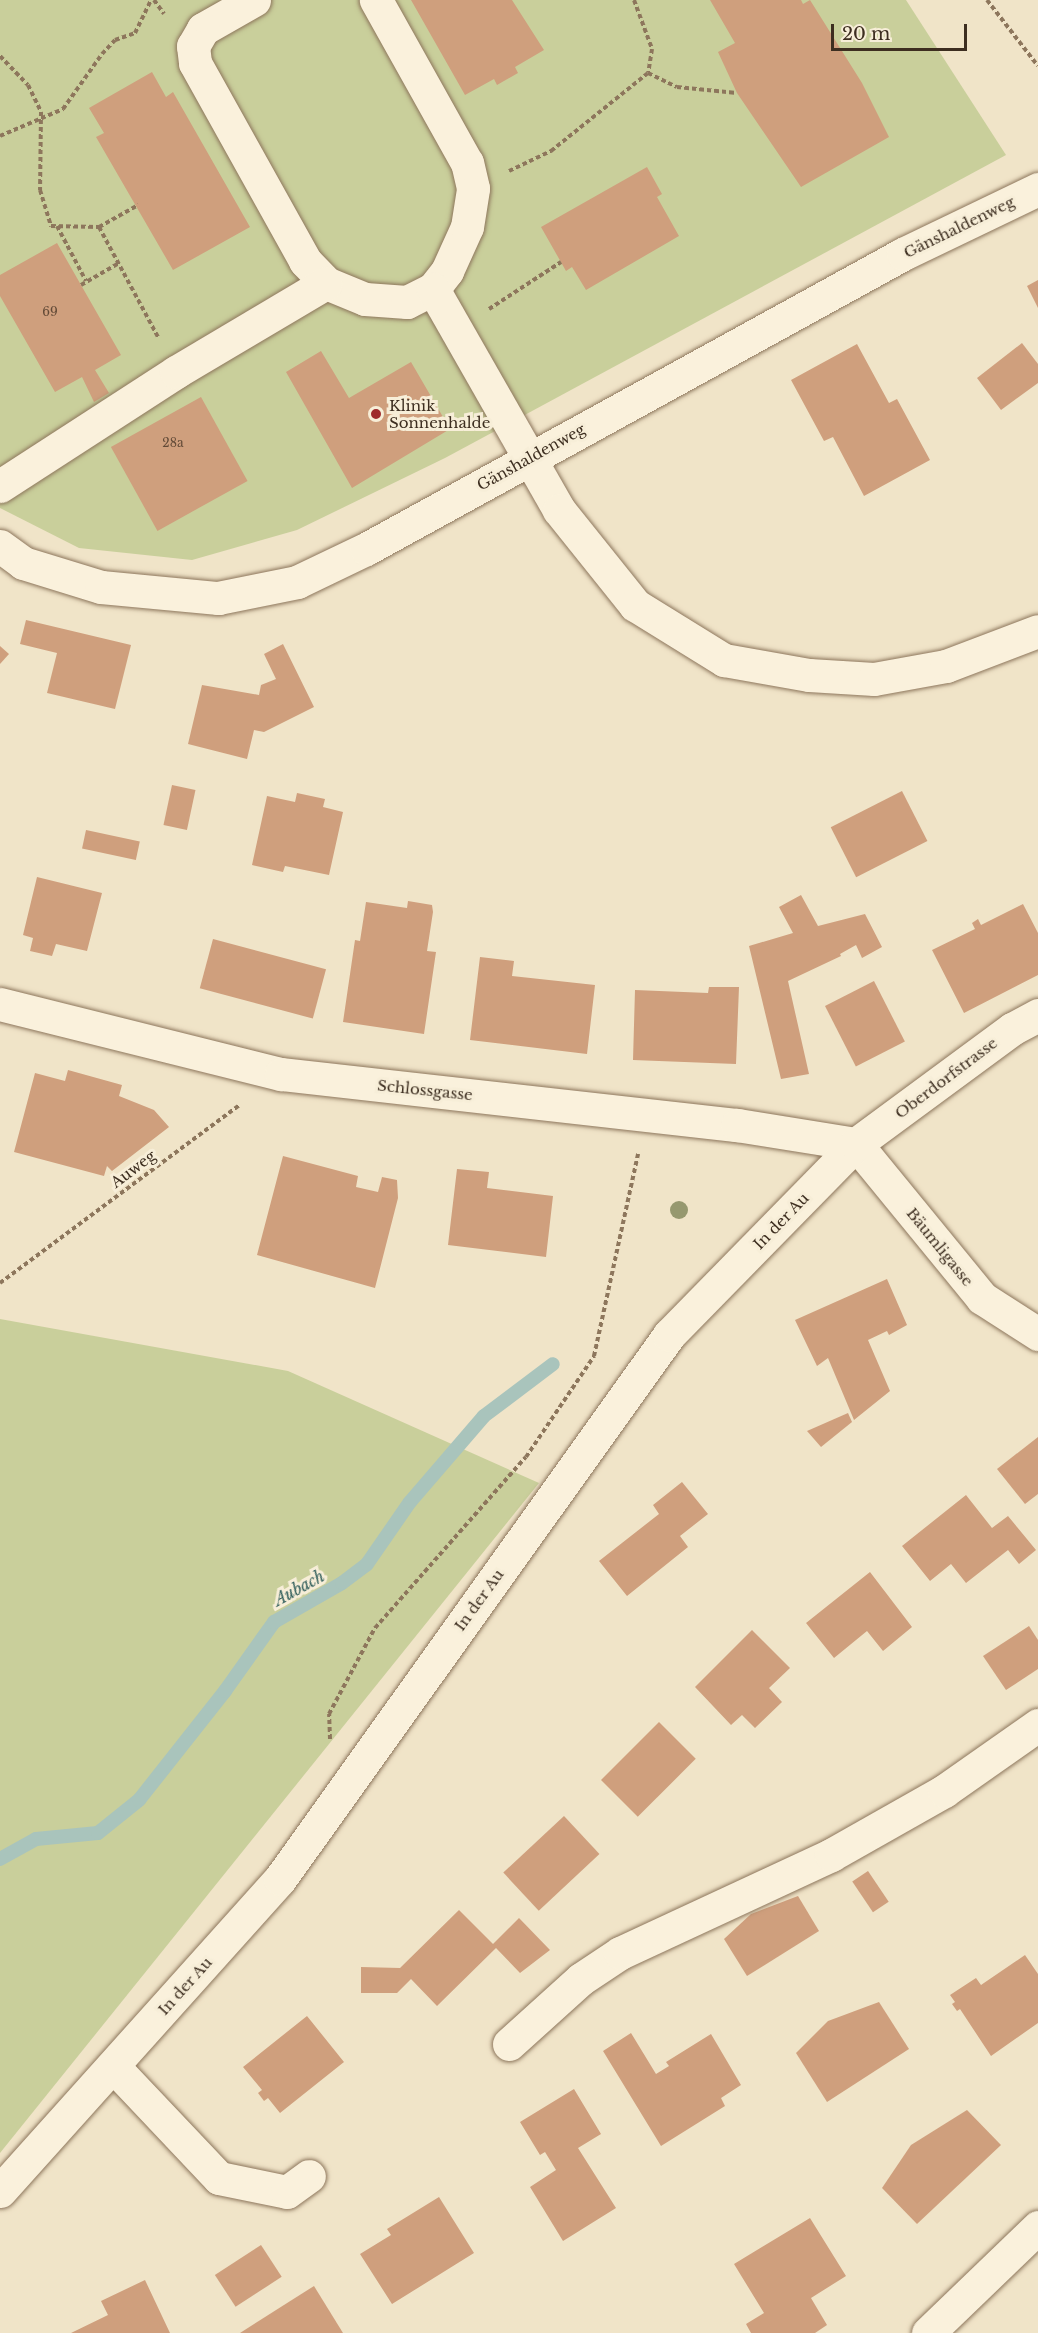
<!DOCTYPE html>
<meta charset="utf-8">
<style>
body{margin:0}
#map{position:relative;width:1038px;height:2333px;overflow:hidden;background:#f0e4c8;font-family:"Libre Baskerville",serif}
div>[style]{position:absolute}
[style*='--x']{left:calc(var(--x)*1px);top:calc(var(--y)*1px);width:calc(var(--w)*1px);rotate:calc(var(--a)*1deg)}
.green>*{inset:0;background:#c9cf9b}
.stream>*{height:14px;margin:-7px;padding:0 7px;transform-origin:7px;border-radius:7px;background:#a9c4bc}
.building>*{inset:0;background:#cf9f7d;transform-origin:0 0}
.path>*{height:4px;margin-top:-2px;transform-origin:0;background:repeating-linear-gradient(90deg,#8d765c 0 4.5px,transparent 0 7.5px)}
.roads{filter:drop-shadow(0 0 2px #8d765c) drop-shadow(0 0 2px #8d765c)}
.minor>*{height:33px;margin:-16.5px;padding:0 16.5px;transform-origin:16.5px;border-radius:16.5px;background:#faf1dc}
.trees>*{width:18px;height:18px;margin:-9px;border-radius:50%;background:#96986f}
.dots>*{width:16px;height:16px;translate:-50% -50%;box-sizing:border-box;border:3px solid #f7eed8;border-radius:50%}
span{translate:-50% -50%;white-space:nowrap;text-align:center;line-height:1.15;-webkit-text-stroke:6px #f7eed8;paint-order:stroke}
.number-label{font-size:12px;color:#624a37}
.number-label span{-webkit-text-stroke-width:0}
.street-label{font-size:15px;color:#3d2e20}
.poi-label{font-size:15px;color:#3d2e20}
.left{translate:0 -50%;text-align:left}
.water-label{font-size:16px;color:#2f5d5a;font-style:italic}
.scale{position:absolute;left:831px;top:24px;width:136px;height:27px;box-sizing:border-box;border:3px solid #3d2e20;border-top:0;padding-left:8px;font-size:18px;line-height:21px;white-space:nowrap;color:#3d2e20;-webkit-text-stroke:4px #f7eed8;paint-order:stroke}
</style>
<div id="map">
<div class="green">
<div style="clip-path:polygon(0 0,906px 0,1006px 155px,445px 458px,297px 530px,192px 560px,79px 548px,0 508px)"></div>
<div style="clip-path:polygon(0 1319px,288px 1371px,539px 1483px,0 2153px)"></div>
</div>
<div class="stream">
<div style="--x:0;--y:1859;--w:41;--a:-29.1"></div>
<div style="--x:36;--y:1839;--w:62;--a:-5.5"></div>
<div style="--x:98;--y:1833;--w:53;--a:-38.8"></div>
<div style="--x:139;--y:1800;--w:139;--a:-51.7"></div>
<div style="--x:225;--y:1691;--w:85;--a:-54.6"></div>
<div style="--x:274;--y:1622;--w:78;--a:-29.8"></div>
<div style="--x:342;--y:1583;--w:31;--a:-37"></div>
<div style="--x:367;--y:1564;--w:75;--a:-55.3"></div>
<div style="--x:410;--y:1502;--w:113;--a:-49.3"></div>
<div style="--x:484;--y:1416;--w:86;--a:-37"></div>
</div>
<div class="building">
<div style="clip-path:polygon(411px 0,512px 0,544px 50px,515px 67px,518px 73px,497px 85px,494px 79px,465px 95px)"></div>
<div style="clip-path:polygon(710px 0,801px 0,803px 4px,810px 0,862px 83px,889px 137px,801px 187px,737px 93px,718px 52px,735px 43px)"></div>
<div style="clip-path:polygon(152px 72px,166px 97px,173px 92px,250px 227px,173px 270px,96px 137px,104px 133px,89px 108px)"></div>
<div style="clip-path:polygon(647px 167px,662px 194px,657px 197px,679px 236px,586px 290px,572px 267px,566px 271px,541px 227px)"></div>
<div style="clip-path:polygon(57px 243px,121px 355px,95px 370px,109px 393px,94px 402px,82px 377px,55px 392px,0 296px,0 275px)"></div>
<div style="clip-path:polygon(1038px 280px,1038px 308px,1027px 286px)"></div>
<div style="clip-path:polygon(1022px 343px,1038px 364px,1038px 383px,1001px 410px,977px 378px)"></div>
<div style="clip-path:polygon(857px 344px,889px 403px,897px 399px,930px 460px,864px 496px,833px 437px,824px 441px,791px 380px)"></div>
<div style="clip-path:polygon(321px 351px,349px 398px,411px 362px,450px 429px,352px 488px,286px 372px)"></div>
<div style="left:201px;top:397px;width:96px;height:103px;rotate:61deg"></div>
<div style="clip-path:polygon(26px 620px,131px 645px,115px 709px,47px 693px,57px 653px,20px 644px)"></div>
<div style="clip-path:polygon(283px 644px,314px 707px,264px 732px,254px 730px,247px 759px,188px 744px,202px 685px,259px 695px,261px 685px,276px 679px,264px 654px)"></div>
<div style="clip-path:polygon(0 646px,9px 654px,0 664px)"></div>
<div style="left:172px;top:785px;width:24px;height:41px;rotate:12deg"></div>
<div style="left:902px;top:791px;width:56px;height:80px;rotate:63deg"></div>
<div style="clip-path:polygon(297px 793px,325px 799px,323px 807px,343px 812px,329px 875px,285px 866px,283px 872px,252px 865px,267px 796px,295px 802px)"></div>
<div style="left:86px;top:830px;width:55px;height:19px;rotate:12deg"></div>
<div style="clip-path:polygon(37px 877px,102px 893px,87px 951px,56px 944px,52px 956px,30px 951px,33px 938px,23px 935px)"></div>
<div style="clip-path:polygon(801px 895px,818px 926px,865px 914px,882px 947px,862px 958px,856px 945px,840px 954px,841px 956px,788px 981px,809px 1074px,781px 1079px,749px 946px,793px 933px,779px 907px)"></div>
<div style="clip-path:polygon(408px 901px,432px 905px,433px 912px,427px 951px,436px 952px,424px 1034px,343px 1022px,355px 940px,360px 941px,366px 902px,407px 908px)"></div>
<div style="clip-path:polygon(1023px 904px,1038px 933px,1038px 975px,964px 1013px,932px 950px,975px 929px,972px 923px,978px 919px,981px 925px)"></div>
<div style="left:213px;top:939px;width:117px;height:51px;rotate:15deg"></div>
<div style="clip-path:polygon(480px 957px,514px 961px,512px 976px,595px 985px,587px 1054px,470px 1040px)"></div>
<div style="left:874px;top:981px;width:68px;height:55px;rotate:63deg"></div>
<div style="clip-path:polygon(709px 987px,739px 987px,736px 1064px,633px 1060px,635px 990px,708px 993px)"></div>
<div style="clip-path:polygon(68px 1070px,122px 1085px,119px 1096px,154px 1110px,169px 1127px,112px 1171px,107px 1166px,104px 1176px,14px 1152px,35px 1073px,65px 1081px)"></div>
<div style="clip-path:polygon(283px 1156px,358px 1176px,356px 1187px,378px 1192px,382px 1177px,397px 1180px,398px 1198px,375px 1288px,257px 1255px)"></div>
<div style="clip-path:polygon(457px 1169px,489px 1172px,487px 1188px,553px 1196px,546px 1257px,448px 1245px)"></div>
<div style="clip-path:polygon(887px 1279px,907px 1325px,889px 1335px,887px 1331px,868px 1340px,890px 1391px,854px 1420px,828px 1358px,817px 1366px,795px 1320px)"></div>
<div style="clip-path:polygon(848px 1413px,852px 1422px,821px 1447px,807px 1431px)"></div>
<div style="clip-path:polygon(1038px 1437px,1038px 1494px,1025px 1504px,997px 1469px)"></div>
<div style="clip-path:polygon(682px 1482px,708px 1514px,680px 1536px,688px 1547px,627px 1596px,599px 1561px,659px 1514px,653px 1505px)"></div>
<div style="clip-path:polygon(966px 1495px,992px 1528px,1008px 1516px,1036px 1550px,1019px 1564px,1008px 1550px,966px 1583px,951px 1564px,930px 1581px,902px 1546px)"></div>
<div style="clip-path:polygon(870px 1572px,912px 1627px,883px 1651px,867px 1631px,834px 1658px,806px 1623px)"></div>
<div style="clip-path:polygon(1029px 1626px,1038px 1640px,1038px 1669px,1006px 1690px,983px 1656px)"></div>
<div style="clip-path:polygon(752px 1630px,790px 1668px,769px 1688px,782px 1702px,755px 1728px,742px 1715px,731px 1725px,695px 1687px)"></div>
<div style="left:659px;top:1722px;width:52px;height:82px;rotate:45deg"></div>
<div style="left:564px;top:1816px;width:52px;height:83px;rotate:47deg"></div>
<div style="left:868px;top:1871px;width:37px;height:19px;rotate:56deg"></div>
<div style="clip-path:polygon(798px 1896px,819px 1931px,747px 1976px,724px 1939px,751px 1914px)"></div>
<div style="clip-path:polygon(459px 1910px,493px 1944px,519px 1918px,550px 1950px,520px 1973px,496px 1948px,437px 2006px,411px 1979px,397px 1993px,361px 1993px,361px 1967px,400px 1968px)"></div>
<div style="clip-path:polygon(1025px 1955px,1038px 1974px,1038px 2023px,991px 2056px,960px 2009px,957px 2011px,952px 2004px,955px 2002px,950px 1995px,976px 1978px,981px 1985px)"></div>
<div style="clip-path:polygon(879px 2002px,909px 2049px,827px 2102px,796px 2053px,828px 2021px)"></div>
<div style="clip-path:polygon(307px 2016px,344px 2062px,280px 2113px,268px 2098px,264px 2101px,258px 2093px,262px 2090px,243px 2067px)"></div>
<div style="clip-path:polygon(631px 2033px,656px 2074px,669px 2066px,666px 2062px,711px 2034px,741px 2085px,721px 2098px,725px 2106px,661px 2146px,603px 2051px)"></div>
<div style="clip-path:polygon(574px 2089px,601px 2134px,578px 2148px,616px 2208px,563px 2241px,530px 2187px,556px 2170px,545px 2152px,540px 2155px,520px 2122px)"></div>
<div style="clip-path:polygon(967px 2110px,1001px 2145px,917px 2224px,882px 2188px,911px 2145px)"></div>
<div style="clip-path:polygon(439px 2197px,474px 2253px,392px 2304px,360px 2254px,391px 2235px,387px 2229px)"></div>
<div style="clip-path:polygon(810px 2218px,846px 2276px,811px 2298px,827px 2325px,815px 2333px,751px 2333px,746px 2324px,764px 2313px,734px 2264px)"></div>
<div style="left:261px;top:2245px;width:38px;height:55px;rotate:57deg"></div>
<div style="clip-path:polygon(145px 2280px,170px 2333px,71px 2333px,108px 2315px,101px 2301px)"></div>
<div style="clip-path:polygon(314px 2286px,343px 2333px,240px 2333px,295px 2298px)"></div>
</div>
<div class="path">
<div style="--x:154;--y:0;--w:17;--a:54"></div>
<div style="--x:634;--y:0;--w:52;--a:69.8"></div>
<div style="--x:652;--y:49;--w:24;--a:99"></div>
<div style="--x:987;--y:0;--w:83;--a:52.3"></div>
<div style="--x:0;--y:56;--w:40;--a:46"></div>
<div style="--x:28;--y:85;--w:30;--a:64"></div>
<div style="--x:41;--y:112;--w:78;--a:90.7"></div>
<div style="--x:40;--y:190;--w:38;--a:73"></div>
<div style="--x:51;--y:226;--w:48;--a:1.2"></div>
<div style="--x:99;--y:227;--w:125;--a:61.8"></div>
<div style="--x:0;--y:136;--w:69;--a:-23.2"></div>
<div style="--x:63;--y:109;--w:67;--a:-54.7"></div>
<div style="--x:102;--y:54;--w:19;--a:-47"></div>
<div style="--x:115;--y:40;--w:21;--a:-19"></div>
<div style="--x:135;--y:33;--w:37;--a:-64"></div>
<div style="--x:509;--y:171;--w:47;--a:-25.5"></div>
<div style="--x:551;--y:151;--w:124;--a:-38.8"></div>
<div style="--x:648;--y:73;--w:32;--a:26"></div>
<div style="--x:677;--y:87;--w:60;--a:5.7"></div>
<div style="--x:57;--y:226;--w:62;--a:62.2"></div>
<div style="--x:99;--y:227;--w:45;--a:-29.4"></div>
<div style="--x:81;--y:285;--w:44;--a:-30.1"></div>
<div style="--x:489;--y:309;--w:86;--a:-33.1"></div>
<div style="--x:0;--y:1283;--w:299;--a:-36.6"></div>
<div style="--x:330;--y:1739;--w:25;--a:-92"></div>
<div style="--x:329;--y:1714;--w:98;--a:-61.9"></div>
<div style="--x:375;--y:1628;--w:228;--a:-48.6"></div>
<div style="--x:526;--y:1457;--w:122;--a:-56"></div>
<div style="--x:594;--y:1356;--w:207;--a:-77.7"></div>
</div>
<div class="roads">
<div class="minor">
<div style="--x:254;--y:0;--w:59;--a:150.4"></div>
<div style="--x:203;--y:29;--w:20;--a:120"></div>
<div style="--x:193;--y:46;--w:17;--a:83"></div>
<div style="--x:195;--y:63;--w:227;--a:60.9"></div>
<div style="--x:305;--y:261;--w:30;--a:46"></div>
<div style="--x:326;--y:283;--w:42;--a:22.3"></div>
<div style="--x:365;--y:299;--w:42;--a:4.1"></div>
<div style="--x:407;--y:302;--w:29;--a:-27"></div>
<div style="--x:433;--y:289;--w:23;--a:-52"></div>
<div style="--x:447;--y:271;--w:48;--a:-65.6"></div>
<div style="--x:467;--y:227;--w:39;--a:-81"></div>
<div style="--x:473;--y:188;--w:26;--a:-103"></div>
<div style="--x:467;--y:163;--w:187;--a:-119.2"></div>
<div style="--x:433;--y:289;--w:254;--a:60.3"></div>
<div style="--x:559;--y:510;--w:122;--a:51.3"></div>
<div style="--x:635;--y:605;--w:105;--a:31.7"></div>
<div style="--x:724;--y:660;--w:86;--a:10"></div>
<div style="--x:809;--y:675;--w:65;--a:3.5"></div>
<div style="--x:874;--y:679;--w:73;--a:-10.2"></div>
<div style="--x:946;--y:666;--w:98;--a:-20.8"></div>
<div style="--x:0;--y:486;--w:210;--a:-32.9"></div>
<div style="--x:176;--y:372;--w:174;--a:-30.7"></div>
<div style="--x:0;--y:546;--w:29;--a:36"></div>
<div style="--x:23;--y:563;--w:82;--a:17.1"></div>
<div style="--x:101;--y:587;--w:118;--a:5.4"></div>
<div style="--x:218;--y:598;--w:81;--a:-11.4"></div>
<div style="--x:297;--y:582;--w:76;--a:-25.6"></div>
<div style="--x:366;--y:549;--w:613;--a:-28.78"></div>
<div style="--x:903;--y:254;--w:150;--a:-25.7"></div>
<div style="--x:0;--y:1004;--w:290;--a:14"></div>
<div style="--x:281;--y:1074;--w:459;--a:6.4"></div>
<div style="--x:737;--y:1125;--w:121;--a:9.1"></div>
<div style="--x:856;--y:1144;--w:199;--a:50.7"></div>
<div style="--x:982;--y:1298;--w:67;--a:32.7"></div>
<div style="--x:509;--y:2044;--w:97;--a:-42.1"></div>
<div style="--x:581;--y:1979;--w:47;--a:-33.7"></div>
<div style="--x:620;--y:1953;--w:233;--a:-24.9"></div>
<div style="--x:831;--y:1855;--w:130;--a:-29.5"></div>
<div style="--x:944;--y:1791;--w:115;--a:-35.1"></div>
<div style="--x:113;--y:2066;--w:154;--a:46.6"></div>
<div style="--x:219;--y:2178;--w:69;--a:11.6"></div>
<div style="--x:287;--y:2192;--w:27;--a:-36"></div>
<div style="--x:0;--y:2191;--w:419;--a:-48.1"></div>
<div style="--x:280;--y:1879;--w:669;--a:-54.43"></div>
<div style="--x:669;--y:1335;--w:267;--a:-45.6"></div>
<div style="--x:856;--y:1144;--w:194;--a:-36.4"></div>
<div style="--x:1012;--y:1029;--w:30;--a:-28"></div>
<div style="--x:928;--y:2333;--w:153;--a:-43.9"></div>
</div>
</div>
<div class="trees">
<div style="left:679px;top:1210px"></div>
</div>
<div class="dots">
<div style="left:376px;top:414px;background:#9e2a2b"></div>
</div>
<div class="number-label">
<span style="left:50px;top:312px">69</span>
<span style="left:173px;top:443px">28a</span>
</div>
<div class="street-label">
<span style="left:959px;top:227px;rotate:-26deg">Gänshaldenweg</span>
<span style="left:531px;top:457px;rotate:-29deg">Gänshaldenweg</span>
<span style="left:946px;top:1078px;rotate:-37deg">Oberdorfstrasse</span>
<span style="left:425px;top:1090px;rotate:6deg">Schlossgasse</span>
<span style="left:133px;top:1169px;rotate:-37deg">Auweg</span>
<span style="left:781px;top:1221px;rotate:-46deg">In der Au</span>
<span style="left:940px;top:1247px;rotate:51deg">Bäumligasse</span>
<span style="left:479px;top:1600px;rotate:-54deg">In der Au</span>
<span style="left:185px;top:1986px;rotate:-48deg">In der Au</span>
</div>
<div class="poi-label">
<span class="left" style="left:389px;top:414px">Klinik<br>Sonnenhalde</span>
</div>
<div class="water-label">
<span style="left:299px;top:1588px;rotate:-29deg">Aubach</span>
</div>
<div class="scale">20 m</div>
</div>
